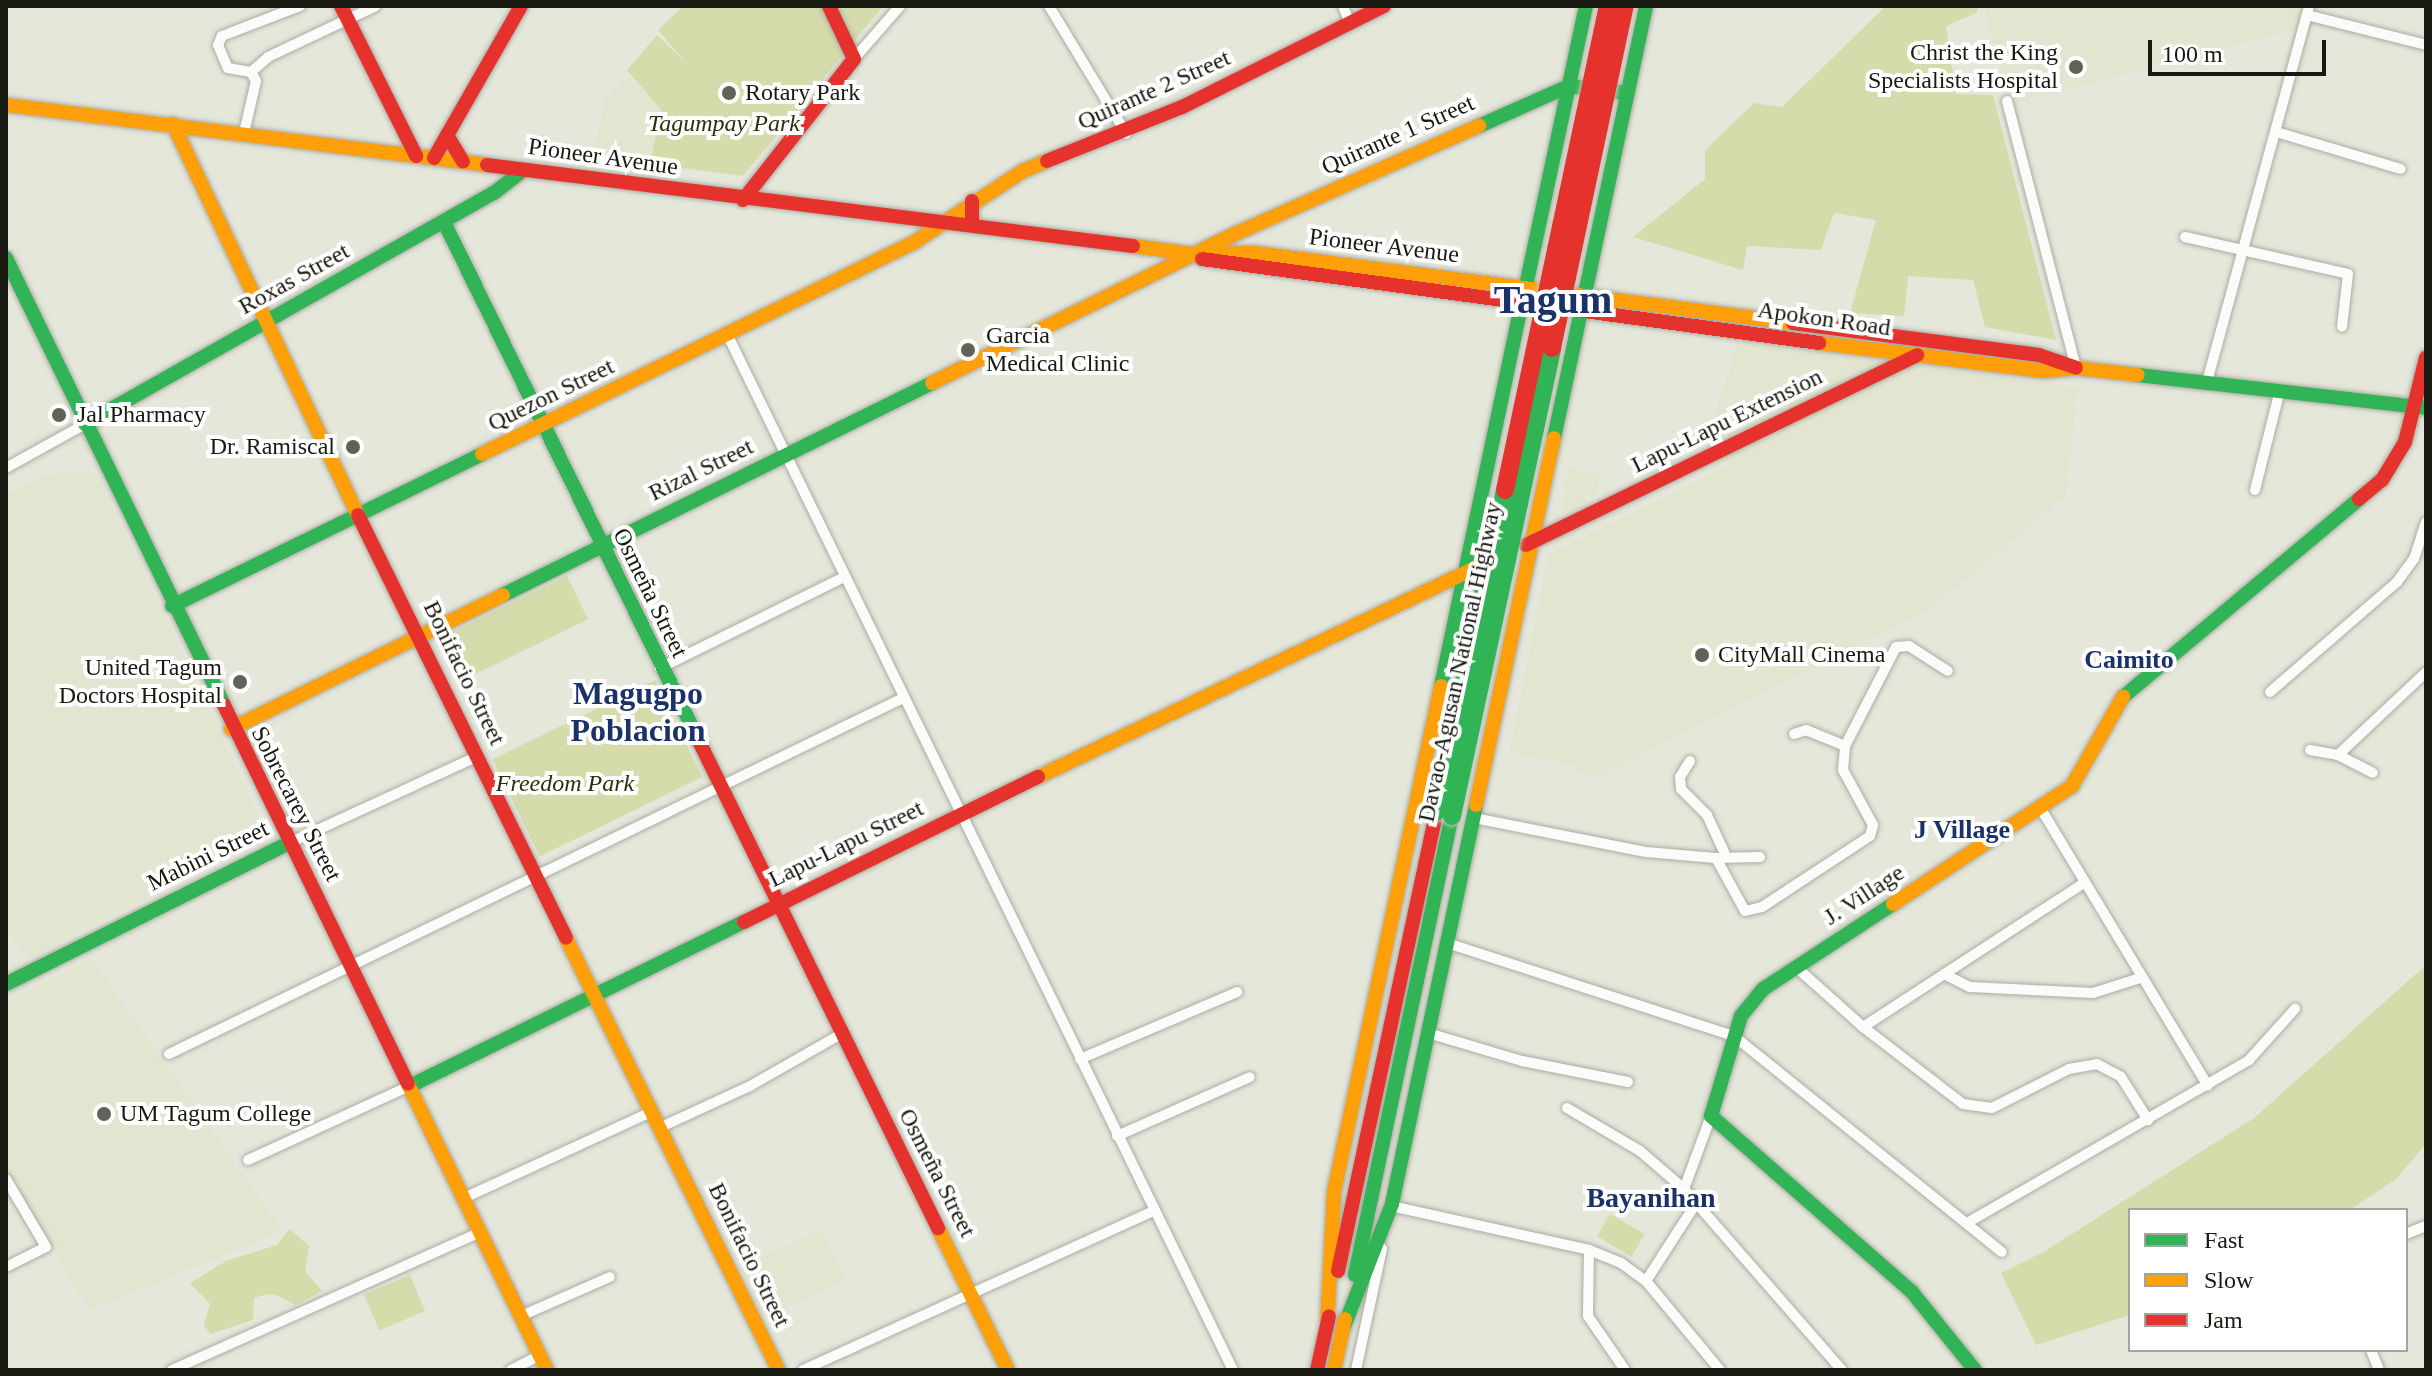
<!DOCTYPE html>
<meta charset="utf-8">
<style>
body{margin:0}
#map{position:relative;width:2432px;height:1376px;overflow:hidden;background:#e6e7db;font-family:Georgia,serif}
div>[style]{position:absolute}
[style*='--x']{left:calc(var(--x)*1px);top:calc(var(--y)*1px);width:calc(var(--w)*1px);rotate:calc(var(--a)*1deg)}
.built>*{inset:0;background:#e2e5cf;transform-origin:0 0}
.green>*{inset:0;background:#d6dbac;transform-origin:0 0}
.roads{filter:drop-shadow(0 0 2px #abaca2) drop-shadow(0 0 2px #abaca2)}
.street>*{height:10px;margin:-5px;padding:0 5px;transform-origin:5px;border-radius:5px;background:#fbfbfa}
.fast>*{height:14px;margin:-7px;padding:0 7px;transform-origin:7px;border-radius:7px;background:#30b455}
.slow>*{height:14px;margin:-7px;padding:0 7px;transform-origin:7px;border-radius:7px;background:#ff9f0a}
.jam>*{height:14px;margin:-7px;padding:0 7px;transform-origin:7px;border-radius:7px;background:#e5322d}
.bridges{filter:drop-shadow(0 0 2px #c4c4be) drop-shadow(0 0 2px #c4c4be)}
.fast-bridge>*{height:18px;margin:-9px;padding:0 9px;transform-origin:9px;border-radius:9px;background:#30b455}
.jam-bridge>*{height:18px;margin:-9px;padding:0 9px;transform-origin:9px;border-radius:9px;background:#e5322d}
.dots>*{width:22px;height:22px;translate:-50% -50%;box-sizing:border-box;border:4px solid #fff;border-radius:50%}
span{translate:-50% -50%;white-space:nowrap;text-align:center;line-height:1.15;-webkit-text-stroke:8px #fff;paint-order:stroke}
.poi-label{font-size:24px;color:#181910}
.right{translate:-100% -50%;text-align:right}
.left{translate:0 -50%;text-align:left}
.street-label{font-size:24px;color:#181910}
.park-label{font-size:24px;color:#2c300a;font-style:italic}
.neighbourhood-label{font-size:26px;color:#1b3269;font-weight:700}
.quarter-label{font-size:28px;color:#1b3269;font-weight:700}
.district-label{font-size:32px;color:#1b3269;font-weight:700}
.town-label{font-size:40px;color:#1b3269;font-weight:700}
.frame{position:absolute;inset:0;border:8px solid #181910;pointer-events:none}
.legend{position:absolute;left:2128px;top:1208px;width:280px;height:144px;box-sizing:border-box;background:#fff;border:2px solid #a3a39f;margin:0;padding:10px 14px;list-style:none;font-size:24px;color:#181910}
.legend li{display:flex;align-items:center;gap:16px;height:40px}
.legend b{width:40px;border:2px solid #a3a39f}
.scale{position:absolute;left:2148px;top:40px;width:178px;height:36px;box-sizing:border-box;border:4px solid #181910;border-top:0;padding-left:10px;font-size:24px;line-height:28px;white-space:nowrap;color:#181910;-webkit-text-stroke:6px #fff;paint-order:stroke}
</style>
<div id="map">
<div class="built">
<div style="clip-path:polygon(1983px 6px,2303px 6px,2298px 28px,2009px 105px)"></div>
<div style="clip-path:polygon(629px 76px,661px 110px,650px 164px,593px 155px,605px 99px)"></div>
<div style="clip-path:polygon(1738px 342px,2078px 388px,2066px 495px,1931px 608px,1598px 777px,1576px 772px,1578px 766px,1509px 752px,1549px 554px,1730px 465px,1707px 440px)"></div>
<div style="clip-path:polygon(1568px 468px,1602px 475px,1596px 496px,1587px 495px,1583px 508px,1560px 515px)"></div>
<div style="clip-path:polygon(96px 473px,269px 836px,27px 958px,6px 929px,6px 496px,49px 474px)"></div>
<div style="clip-path:polygon(92px 959px,283px 1231px,89px 1310px,6px 1171px,6px 1002px)"></div>
<div style="left:822px;top:1229px;width:55px;height:91px;rotate:64deg"></div>
</div>
<div class="green">
<div style="clip-path:polygon(683px 6px,883px 6px,743px 176px,650px 164px,661px 110px,627px 70px,657px 35px,687px 64px,658px 30px)"></div>
<div style="clip-path:polygon(1886px 6px,1976px 6px,1978px 12px,1946px 26px,1956px 94px,1993px 95px,2056px 340px,1985px 327px,1973px 280px,1908px 276px,1904px 316px,1850px 313px,1876px 220px,1834px 213px,1821px 250px,1747px 246px,1743px 270px,1633px 237px,1705px 179px,1705px 150px,1754px 103px,1782px 107px)"></div>
<div style="left:567px;top:576px;width:48px;height:143px;rotate:64deg"></div>
<div style="left:655px;top:680px;width:108px;height:181px;rotate:64deg"></div>
<div style="clip-path:polygon(2426px 965px,2426px 1144px,2396px 1179px,2350px 1210px,2130px 1210px,2130px 1315px,2036px 1345px,2001px 1273px,2045px 1251px,2254px 1118px)"></div>
<div style="left:1610px;top:1214px;width:40px;height:26px;rotate:30deg"></div>
<div style="clip-path:polygon(290px 1229px,309px 1246px,305px 1271px,322px 1291px,296px 1305px,274px 1294px,264px 1295px,254px 1298px,253px 1320px,210px 1334px,204px 1325px,210px 1304px,190px 1283px,226px 1261px,277px 1245px)"></div>
<div style="left:410px;top:1275px;width:39px;height:50px;rotate:67deg"></div>
</div>
<div class="roads">
<div class="street">
<div style="--x:300;--y:6;--w:84;--a:159"></div>
<div style="--x:222;--y:36;--w:10;--a:114"></div>
<div style="--x:218;--y:45;--w:25;--a:67"></div>
<div style="--x:228;--y:68;--w:23;--a:10"></div>
<div style="--x:251;--y:72;--w:23;--a:-41"></div>
<div style="--x:268;--y:57;--w:119;--a:-25.3"></div>
<div style="--x:1049;--y:6;--w:149;--a:58.8"></div>
<div style="--x:1343;--y:6;--w:18;--a:68"></div>
<div style="--x:2307;--y:15;--w:123;--a:14.1"></div>
<div style="--x:854;--y:59;--w:70;--a:-49"></div>
<div style="--x:2007;--y:101;--w:276;--a:75.5"></div>
<div style="--x:2276;--y:132;--w:130;--a:16.5"></div>
<div style="--x:244;--y:133;--w:53;--a:-77"></div>
<div style="--x:256;--y:81;--w:10;--a:-119"></div>
<div style="--x:2185;--y:237;--w:167;--a:12.8"></div>
<div style="--x:2348;--y:274;--w:53;--a:96.5"></div>
<div style="--x:728;--y:336;--w:1151;--a:63.97"></div>
<div style="--x:2207;--y:382;--w:390;--a:-74.8"></div>
<div style="--x:6;--y:468;--w:90;--a:-29.1"></div>
<div style="--x:2255;--y:490;--w:103;--a:-76"></div>
<div style="--x:660;--y:668;--w:205;--a:-26.3"></div>
<div style="--x:2270;--y:692;--w:168;--a:-40.9"></div>
<div style="--x:2397;--y:582;--w:29;--a:-54"></div>
<div style="--x:2414;--y:559;--w:39;--a:-72"></div>
<div style="--x:1794;--y:734;--w:13;--a:-18"></div>
<div style="--x:1806;--y:730;--w:42;--a:22.3"></div>
<div style="--x:2310;--y:750;--w:28;--a:10"></div>
<div style="--x:2338;--y:755;--w:39;--a:27"></div>
<div style="--x:2338;--y:755;--w:121;--a:-43.3"></div>
<div style="--x:1690;--y:761;--w:19;--a:122"></div>
<div style="--x:1680;--y:777;--w:12;--a:85"></div>
<div style="--x:1681;--y:789;--w:37;--a:45"></div>
<div style="--x:1707;--y:815;--w:43;--a:65.2"></div>
<div style="--x:2041;--y:809;--w:323;--a:58.9"></div>
<div style="--x:1474;--y:818;--w:175;--a:11.2"></div>
<div style="--x:1646;--y:852;--w:70;--a:4.9"></div>
<div style="--x:289;--y:843;--w:208;--a:-24.7"></div>
<div style="--x:1760;--y:857;--w:44;--a:178.7"></div>
<div style="--x:1716;--y:858;--w:60;--a:61.3"></div>
<div style="--x:1745;--y:911;--w:17;--a:-13"></div>
<div style="--x:1762;--y:907;--w:129;--a:-33.3"></div>
<div style="--x:1870;--y:836;--w:11;--a:-75"></div>
<div style="--x:1873;--y:825;--w:63;--a:-118.6"></div>
<div style="--x:1843;--y:770;--w:24;--a:-85"></div>
<div style="--x:1845;--y:746;--w:111;--a:-62.7"></div>
<div style="--x:1896;--y:647;--w:13;--a:-4"></div>
<div style="--x:1909;--y:646;--w:46;--a:32.7"></div>
<div style="--x:1447;--y:943;--w:302;--a:18"></div>
<div style="--x:1734;--y:1036;--w:344;--a:38.9"></div>
<div style="--x:1796;--y:967;--w:90;--a:41.8"></div>
<div style="--x:1863;--y:1027;--w:126;--a:37.6"></div>
<div style="--x:1963;--y:1104;--w:29;--a:8"></div>
<div style="--x:1992;--y:1108;--w:86;--a:-26.9"></div>
<div style="--x:2069;--y:1069;--w:28;--a:-10"></div>
<div style="--x:2097;--y:1064;--w:27;--a:28"></div>
<div style="--x:2121;--y:1077;--w:51;--a:57.9"></div>
<div style="--x:1944;--y:974;--w:29;--a:27"></div>
<div style="--x:1970;--y:987;--w:123;--a:2.8"></div>
<div style="--x:2093;--y:993;--w:52;--a:-17.7"></div>
<div style="--x:1863;--y:1027;--w:264;--a:-33.1"></div>
<div style="--x:1428;--y:1033;--w:98;--a:16.6"></div>
<div style="--x:1522;--y:1061;--w:108;--a:11.2"></div>
<div style="--x:169;--y:1054;--w:816;--a:-25.87"></div>
<div style="--x:1080;--y:1059;--w:171;--a:-23.1"></div>
<div style="--x:1567;--y:1108;--w:85;--a:30.5"></div>
<div style="--x:1640;--y:1151;--w:58;--a:40.8"></div>
<div style="--x:1684;--y:1189;--w:240;--a:48.9"></div>
<div style="--x:661;--y:1127;--w:98;--a:-24.7"></div>
<div style="--x:750;--y:1086;--w:105;--a:-29.7"></div>
<div style="--x:1117;--y:1136;--w:145;--a:-23.9"></div>
<div style="--x:248;--y:1160;--w:178;--a:-24.6"></div>
<div style="--x:6;--y:1179;--w:79;--a:59.5"></div>
<div style="--x:46;--y:1247;--w:45;--a:153.4"></div>
<div style="--x:1684;--y:1189;--w:78;--a:-69.7"></div>
<div style="--x:464;--y:1198;--w:208;--a:-24.7"></div>
<div style="--x:1391;--y:1206;--w:203;--a:12.5"></div>
<div style="--x:1589;--y:1250;--w:35;--a:22"></div>
<div style="--x:1621;--y:1263;--w:31;--a:36"></div>
<div style="--x:1646;--y:1281;--w:116;--a:50.3"></div>
<div style="--x:1967;--y:1223;--w:326;--a:-30"></div>
<div style="--x:2249;--y:1060;--w:69;--a:-48"></div>
<div style="--x:2406;--y:1234;--w:22;--a:-22"></div>
<div style="--x:1589;--y:1250;--w:66;--a:90.9"></div>
<div style="--x:1588;--y:1316;--w:65;--a:55.6"></div>
<div style="--x:1646;--y:1281;--w:94;--a:-57.2"></div>
<div style="--x:521;--y:1316;--w:97;--a:-23.7"></div>
<div style="--x:2371;--y:1350;--w:22;--a:68"></div>
<div style="--x:172;--y:1370;--w:338;--a:-24.1"></div>
<div style="--x:511;--y:1370;--w:33;--a:-27"></div>
<div style="--x:803;--y:1370;--w:383;--a:-24.4"></div>
<div style="--x:1356;--y:1370;--w:124;--a:-77.9"></div>
</div>
<div class="fast">
<div style="--x:1479;--y:126;--w:98;--a:-24"></div>
<div style="--x:1569;--y:86;--w:59;--a:6.8"></div>
<div style="--x:444;--y:222;--w:567;--a:63.84"></div>
<div style="--x:6;--y:258;--w:497;--a:64"></div>
<div style="--x:1524;--y:295;--w:296;--a:-77.9"></div>
<div style="--x:1583;--y:303;--w:304;--a:-78"></div>
<div style="--x:2138;--y:375;--w:290;--a:6.5"></div>
<div style="--x:85;--y:424;--w:470;--a:-29.5"></div>
<div style="--x:494;--y:193;--w:37;--a:-38"></div>
<div style="--x:1554;--y:438;--w:130;--a:-78"></div>
<div style="--x:1581;--y:311;--w:10;--a:-127"></div>
<div style="--x:503;--y:595;--w:479;--a:-26.3"></div>
<div style="--x:172;--y:606;--w:345;--a:-26.1"></div>
<div style="--x:1441;--y:686;--w:391;--a:-78.1"></div>
<div style="--x:1522;--y:303;--w:10;--a:-37"></div>
<div style="--x:2123;--y:697;--w:308;--a:-40"></div>
<div style="--x:1893;--y:904;--w:155;--a:146.8"></div>
<div style="--x:1763;--y:989;--w:35;--a:129"></div>
<div style="--x:1741;--y:1016;--w:104;--a:106.7"></div>
<div style="--x:1711;--y:1116;--w:267;--a:41.2"></div>
<div style="--x:1912;--y:1292;--w:100;--a:51.1"></div>
<div style="--x:6;--y:984;--w:316;--a:-26.5"></div>
<div style="--x:410;--y:1086;--w:372;--a:-26.2"></div>
<div style="--x:1355;--y:1275;--w:469;--a:-78.1"></div>
<div style="--x:1343;--y:1329;--w:134;--a:-68.6"></div>
<div style="--x:1392;--y:1204;--w:408;--a:-78.1"></div>
</div>
<div class="slow">
<div style="--x:6;--y:105;--w:485;--a:7.1"></div>
<div style="--x:173;--y:124;--w:433;--a:64.7"></div>
<div style="--x:1133;--y:246;--w:61;--a:7.6"></div>
<div style="--x:1193;--y:254;--w:62;--a:-0.9"></div>
<div style="--x:1255;--y:253;--w:543;--a:7.41"></div>
<div style="--x:1819;--y:343;--w:226;--a:7.1"></div>
<div style="--x:2043;--y:371;--w:33;--a:-5"></div>
<div style="--x:2076;--y:368;--w:62;--a:6.4"></div>
<div style="--x:932;--y:383;--w:340;--a:-26.2"></div>
<div style="--x:1237;--y:233;--w:265;--a:-23.9"></div>
<div style="--x:482;--y:454;--w:483;--a:-26.1"></div>
<div style="--x:916;--y:241;--w:128;--a:-33.2"></div>
<div style="--x:1023;--y:171;--w:26;--a:-23"></div>
<div style="--x:231;--y:729;--w:303;--a:-26.2"></div>
<div style="--x:1038;--y:777;--w:508;--a:-25.56"></div>
<div style="--x:1476;--y:805;--w:375;--a:-78"></div>
<div style="--x:1893;--y:904;--w:214;--a:-33.4"></div>
<div style="--x:2072;--y:786;--w:103;--a:-60.2"></div>
<div style="--x:566;--y:938;--w:482;--a:63.8"></div>
<div style="--x:408;--y:1084;--w:318;--a:64.1"></div>
<div style="--x:938;--y:1228;--w:158;--a:63.8"></div>
<div style="--x:1327;--y:1326;--w:134;--a:-87"></div>
<div style="--x:1334;--y:1192;--w:517;--a:-78.06"></div>
<div style="--x:1334;--y:1370;--w:52;--a:-77.8"></div>
</div>
<div class="jam">
<div style="--x:341;--y:6;--w:168;--a:63.4"></div>
<div style="--x:447;--y:135;--w:31;--a:59"></div>
<div style="--x:434;--y:158;--w:175;--a:-60.2"></div>
<div style="--x:1047;--y:161;--w:145;--a:-21.8"></div>
<div style="--x:1182;--y:107;--w:226;--a:-26.6"></div>
<div style="--x:487;--y:165;--w:651;--a:7.15"></div>
<div style="--x:743;--y:200;--w:179;--a:-51.8"></div>
<div style="--x:854;--y:59;--w:59;--a:-115.3"></div>
<div style="--x:972;--y:201;--w:23;--a:90"></div>
<div style="--x:1202;--y:259;--w:623;--a:7.75"></div>
<div style="--x:1793;--y:323;--w:248;--a:7.4"></div>
<div style="--x:2039;--y:355;--w:39;--a:19"></div>
<div style="--x:2359;--y:499;--w:30;--a:-40"></div>
<div style="--x:2382;--y:480;--w:44;--a:-58.8"></div>
<div style="--x:2405;--y:442;--w:87;--a:-76"></div>
<div style="--x:358;--y:515;--w:471;--a:63.8"></div>
<div style="--x:1526;--y:545;--w:435;--a:-25.9"></div>
<div style="--x:224;--y:705;--w:421;--a:64.1"></div>
<div style="--x:694;--y:731;--w:554;--a:63.85"></div>
<div style="--x:744;--y:922;--w:328;--a:-26.3"></div>
<div style="--x:1338;--y:1271;--w:469;--a:-77.9"></div>
<div style="--x:1317;--y:1370;--w:55;--a:-77.5"></div>
</div>
</div>
<div class="bridges">
<div class="fast-bridge">
<div style="--x:1436;--y:812;--w:329;--a:-77.9"></div>
<div style="--x:1452;--y:816;--w:479;--a:-77.9"></div>
</div>
<div class="jam-bridge">
<div style="--x:1552;--y:348;--w:350;--a:-78"></div>
<div style="--x:1505;--y:490;--w:495;--a:-78"></div>
</div>
</div>
<div class="dots">
<div style="left:2076px;top:67px;background:#606157"></div>
<div style="left:729px;top:93px;background:#606157"></div>
<div style="left:968px;top:350px;background:#606157"></div>
<div style="left:59px;top:415px;background:#606157"></div>
<div style="left:353px;top:447px;background:#606157"></div>
<div style="left:1702px;top:655px;background:#606157"></div>
<div style="left:240px;top:682px;background:#606157"></div>
<div style="left:104px;top:1114px;background:#606157"></div>
</div>
<div class="poi-label">
<span class="right" style="left:2058px;top:67px">Christ the King<br>Specialists Hospital</span>
<span class="left" style="left:745px;top:93px">Rotary Park</span>
<span class="left" style="left:986px;top:350px">Garcia<br>Medical Clinic</span>
<span class="left" style="left:77px;top:415px">Jal Pharmacy</span>
<span class="right" style="left:335px;top:447px">Dr. Ramiscal</span>
<span class="left" style="left:1718px;top:655px">CityMall Cinema</span>
<span class="right" style="left:222px;top:682px">United Tagum<br>Doctors Hospital</span>
<span class="left" style="left:120px;top:1114px">UM Tagum College</span>
</div>
<div class="street-label">
<span style="left:1154px;top:90px;rotate:-24deg">Quirante 2 Street</span>
<span style="left:1398px;top:135px;rotate:-24deg">Quirante 1 Street</span>
<span style="left:603px;top:157px;rotate:8deg">Pioneer Avenue</span>
<span style="left:1384px;top:246px;rotate:7deg">Pioneer Avenue</span>
<span style="left:294px;top:279px;rotate:-29deg">Roxas Street</span>
<span style="left:1824px;top:319px;rotate:8deg">Apokon Road</span>
<span style="left:551px;top:395px;rotate:-26deg">Quezon Street</span>
<span style="left:1727px;top:421px;rotate:-26deg">Lapu-Lapu Extension</span>
<span style="left:701px;top:470px;rotate:-26deg">Rizal Street</span>
<span style="left:650px;top:593px;rotate:64deg">Osmeña Street</span>
<span style="left:1460px;top:662px;rotate:-78deg">Davao-Agusan National Highway</span>
<span style="left:464px;top:673px;rotate:64deg">Bonifacio Street</span>
<span style="left:296px;top:804px;rotate:63deg">Sobrecarey Street</span>
<span style="left:846px;top:844px;rotate:-26deg">Lapu-Lapu Street</span>
<span style="left:208px;top:856px;rotate:-26deg">Mabini Street</span>
<span style="left:1864px;top:895px;rotate:-33deg">J. Village</span>
<span style="left:937px;top:1173px;rotate:63deg">Osmeña Street</span>
<span style="left:749px;top:1255px;rotate:64deg">Bonifacio Street</span>
</div>
<div class="park-label">
<span style="left:724px;top:124px">Tagumpay Park</span>
<span style="left:565px;top:784px">Freedom Park</span>
</div>
<div class="neighbourhood-label">
<span style="left:2129px;top:660px">Caimito</span>
<span style="left:1962px;top:830px">J Village</span>
</div>
<div class="quarter-label">
<span style="left:1651px;top:1198px">Bayanihan</span>
</div>
<div class="district-label">
<span style="left:638px;top:712px">Magugpo<br>Poblacion</span>
</div>
<div class="town-label">
<span style="left:1553px;top:300px">Tagum</span>
</div>
<div class="frame"></div>
<ul class="legend">
<li><b style="height:10px;background:#30b455"></b>Fast</li>
<li><b style="height:10px;background:#ff9f0a"></b>Slow</li>
<li><b style="height:10px;background:#e5322d"></b>Jam</li>
</ul>
<div class="scale">100 m</div>
</div>
